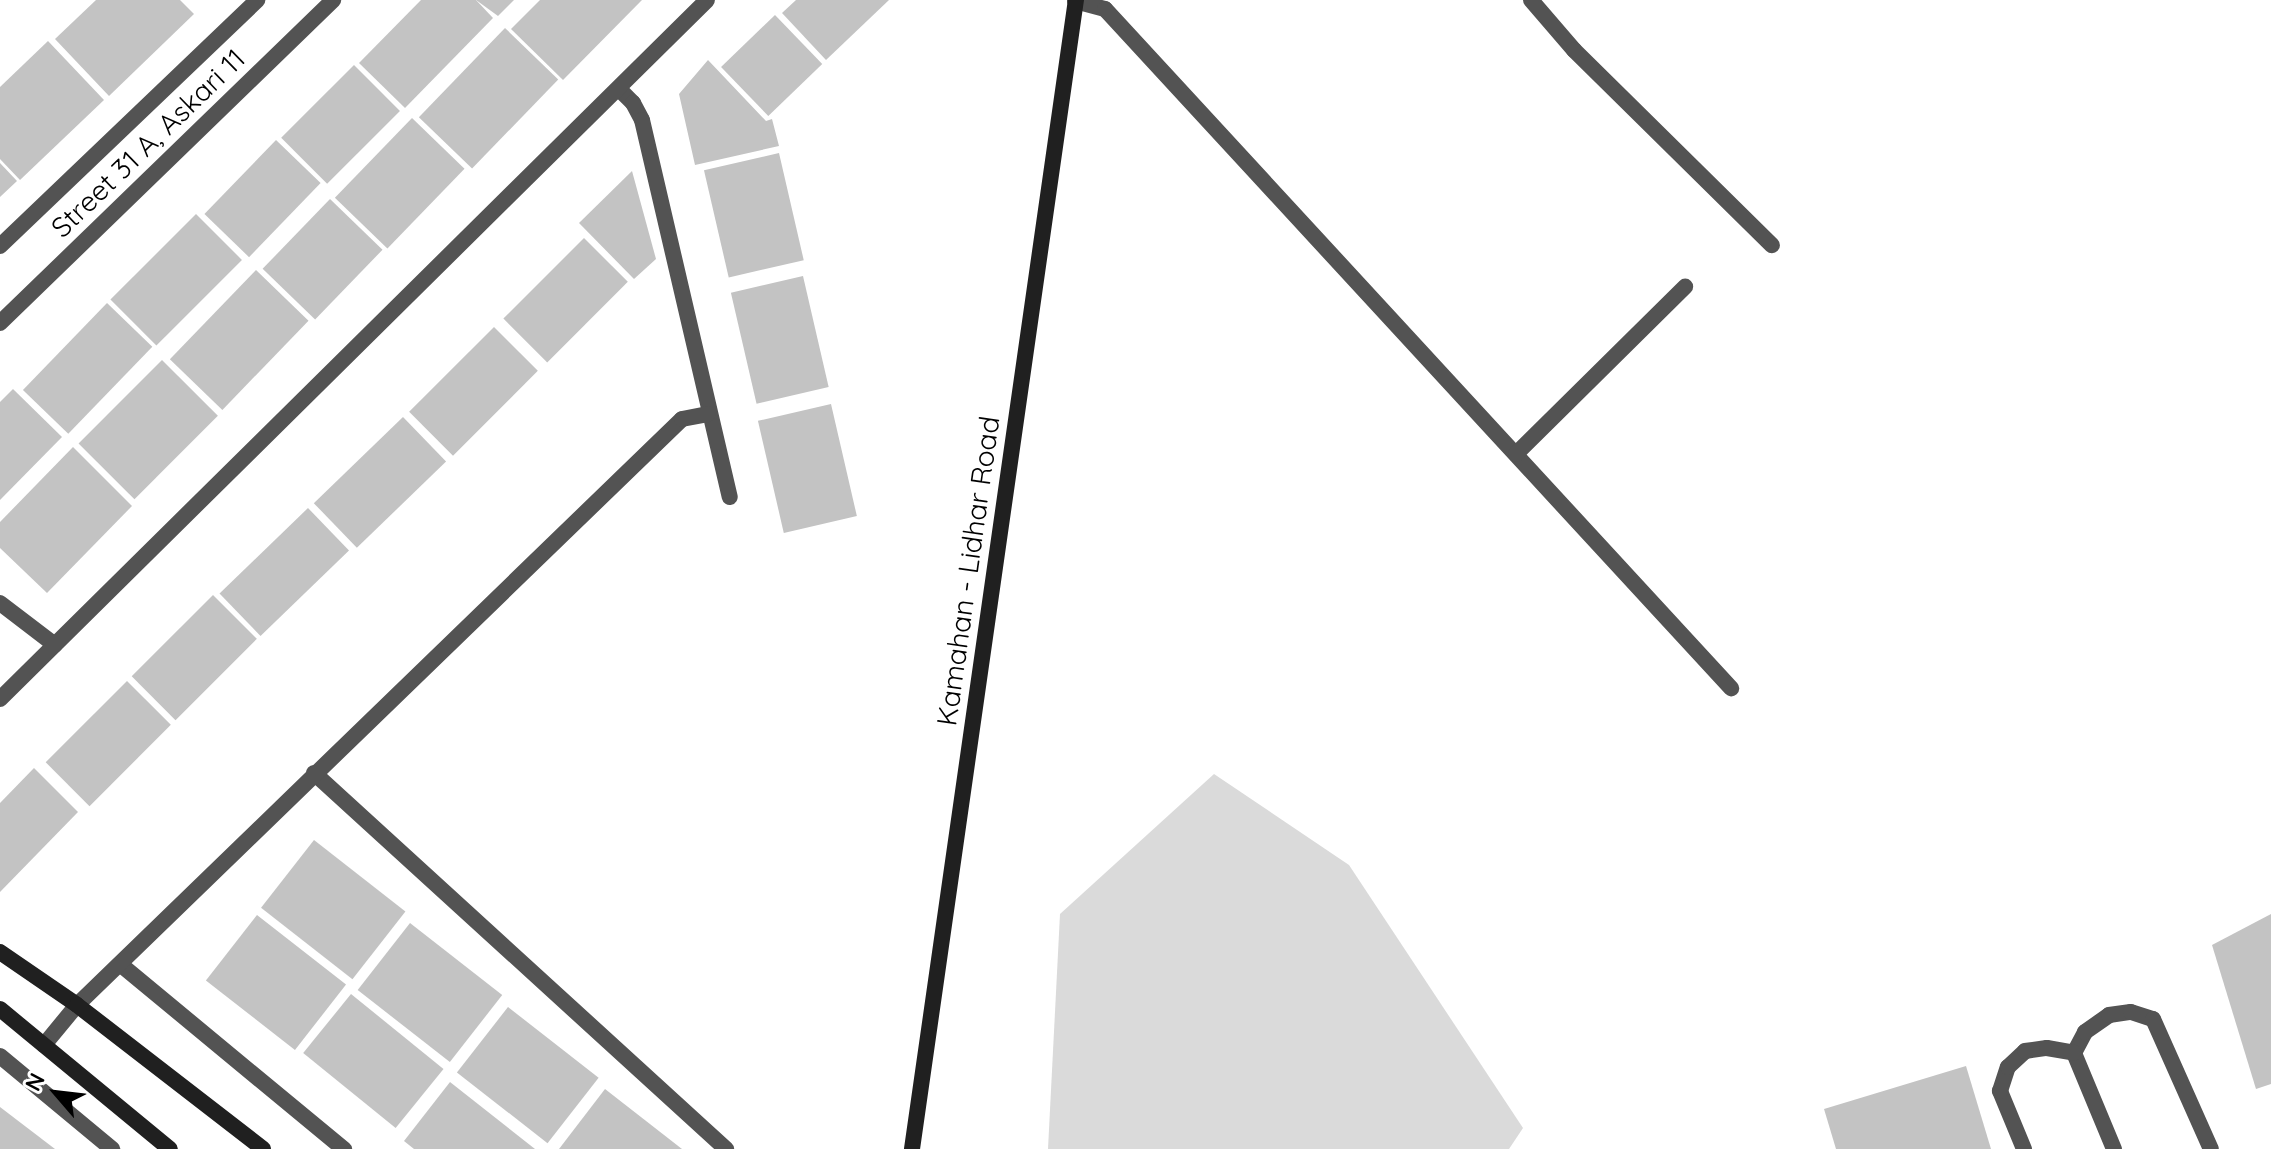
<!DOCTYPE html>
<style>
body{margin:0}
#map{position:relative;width:2271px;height:1149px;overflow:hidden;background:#fff;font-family:Quicksand,sans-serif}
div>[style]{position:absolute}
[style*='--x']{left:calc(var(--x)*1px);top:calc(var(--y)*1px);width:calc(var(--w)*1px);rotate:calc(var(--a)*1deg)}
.green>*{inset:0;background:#dadada}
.building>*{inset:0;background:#c3c3c3;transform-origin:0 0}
.street>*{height:16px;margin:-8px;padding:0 8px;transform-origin:8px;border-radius:8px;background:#535353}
.secondary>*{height:16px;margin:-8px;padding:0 8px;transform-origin:8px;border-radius:8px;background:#202020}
span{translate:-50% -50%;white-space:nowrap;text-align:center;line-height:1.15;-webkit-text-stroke:6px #fff;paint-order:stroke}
.street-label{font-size:28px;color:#000}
.north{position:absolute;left:16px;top:1053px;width:80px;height:80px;-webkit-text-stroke:6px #fff;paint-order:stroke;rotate:298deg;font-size:22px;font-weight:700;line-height:32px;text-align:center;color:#000}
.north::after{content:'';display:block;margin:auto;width:28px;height:36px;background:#000;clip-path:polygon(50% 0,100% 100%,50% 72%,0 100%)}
</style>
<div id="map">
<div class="green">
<div style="clip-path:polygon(1214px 774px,1349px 865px,1523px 1128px,1509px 1149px,1048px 1149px,1060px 914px)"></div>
</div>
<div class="building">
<div style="clip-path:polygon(96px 0,180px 0,194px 14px,109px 96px,55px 39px)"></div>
<div style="clip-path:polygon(421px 0,476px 0,493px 18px,405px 108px,359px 63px)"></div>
<div style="clip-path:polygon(476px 0,514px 0,498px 16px)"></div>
<div style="clip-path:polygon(540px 0,642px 0,563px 80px,511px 29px)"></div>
<div style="clip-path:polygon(796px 0,889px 0,826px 60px,782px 13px)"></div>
<div style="left:775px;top:15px;width:68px;height:75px;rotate:46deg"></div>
<div style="left:505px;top:28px;width:74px;height:124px;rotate:44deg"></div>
<div style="clip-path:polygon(48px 41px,104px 100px,20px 180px,0 159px,0 87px)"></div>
<div style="clip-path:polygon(708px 60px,766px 121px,772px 119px,779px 146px,695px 165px,679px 94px)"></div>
<div style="left:354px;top:65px;width:65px;height:103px;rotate:45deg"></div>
<div style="left:412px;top:118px;width:73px;height:111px;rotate:44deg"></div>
<div style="left:276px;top:140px;width:62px;height:103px;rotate:44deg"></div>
<div style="left:779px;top:153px;width:110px;height:77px;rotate:77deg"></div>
<div style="clip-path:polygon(0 163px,17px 181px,0 197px)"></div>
<div style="clip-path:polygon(632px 171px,656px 259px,634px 279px,579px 223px)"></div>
<div style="left:330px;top:199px;width:73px;height:97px;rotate:44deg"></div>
<div style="left:196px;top:214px;width:65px;height:121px;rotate:45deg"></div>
<div style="left:584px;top:238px;width:62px;height:114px;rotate:45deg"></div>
<div style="left:256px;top:270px;width:73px;height:124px;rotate:44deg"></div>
<div style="left:803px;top:276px;width:114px;height:74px;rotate:77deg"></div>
<div style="left:107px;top:303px;width:63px;height:121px;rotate:44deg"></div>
<div style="left:494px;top:327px;width:62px;height:120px;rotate:45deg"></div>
<div style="left:162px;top:360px;width:79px;height:118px;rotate:45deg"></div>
<div style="clip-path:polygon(13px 389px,62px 437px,0 500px,0 402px)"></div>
<div style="left:831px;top:404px;width:115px;height:75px;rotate:77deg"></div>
<div style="left:403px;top:417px;width:62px;height:124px;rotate:46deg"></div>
<div style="clip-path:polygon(73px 447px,132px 506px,47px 593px,0 548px,0 522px)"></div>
<div style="left:308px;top:508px;width:59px;height:123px;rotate:46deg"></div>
<div style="left:213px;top:595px;width:62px;height:115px;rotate:45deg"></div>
<div style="left:127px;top:681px;width:62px;height:115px;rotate:45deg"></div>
<div style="clip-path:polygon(34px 768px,78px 812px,0 892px,0 803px)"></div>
<div style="left:314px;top:840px;width:116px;height:86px;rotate:38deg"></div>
<div style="clip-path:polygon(2271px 914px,2271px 1084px,2256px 1089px,2212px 945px)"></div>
<div style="left:257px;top:915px;width:113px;height:83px;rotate:38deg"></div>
<div style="left:410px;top:923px;width:117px;height:85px;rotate:38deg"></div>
<div style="left:351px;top:994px;width:119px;height:76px;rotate:39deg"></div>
<div style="left:508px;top:1007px;width:115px;height:83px;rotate:38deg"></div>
<div style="clip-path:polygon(1966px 1066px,1991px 1149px,1836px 1149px,1824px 1109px)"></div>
<div style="clip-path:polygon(450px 1082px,535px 1149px,414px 1149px,404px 1141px)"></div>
<div style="clip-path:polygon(605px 1089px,682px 1149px,559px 1149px)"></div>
<div style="clip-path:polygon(0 1107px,55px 1149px,0 1149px)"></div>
</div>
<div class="street">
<div style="--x:1531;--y:0;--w:66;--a:49.3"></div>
<div style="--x:1574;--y:50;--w:278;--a:44.6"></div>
<div style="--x:1075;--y:1;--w:31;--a:15"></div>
<div style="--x:1105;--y:9;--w:924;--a:47.33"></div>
<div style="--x:619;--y:89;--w:20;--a:45"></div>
<div style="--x:633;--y:103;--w:19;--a:62"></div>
<div style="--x:642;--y:120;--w:387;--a:76.9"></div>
<div style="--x:0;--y:246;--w:356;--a:-43.7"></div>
<div style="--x:0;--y:323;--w:464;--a:-44.1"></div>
<div style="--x:1516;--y:454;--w:238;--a:-44.7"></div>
<div style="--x:0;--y:603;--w:69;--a:37.4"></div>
<div style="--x:0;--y:699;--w:994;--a:-44.67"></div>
<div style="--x:314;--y:773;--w:558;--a:42.38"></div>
<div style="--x:120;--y:964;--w:291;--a:39.6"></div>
<div style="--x:44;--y:1045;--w:52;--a:-50.5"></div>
<div style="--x:77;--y:1005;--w:842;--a:-44.09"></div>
<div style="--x:682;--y:419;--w:26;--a:-11"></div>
<div style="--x:2074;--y:1053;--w:24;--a:-62"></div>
<div style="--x:2085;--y:1032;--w:29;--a:-35"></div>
<div style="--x:2109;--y:1015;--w:22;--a:-8"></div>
<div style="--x:2131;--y:1012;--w:23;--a:18"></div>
<div style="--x:2153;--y:1019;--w:142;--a:66"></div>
<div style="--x:2074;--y:1053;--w:104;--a:67.4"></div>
<div style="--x:0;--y:1056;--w:146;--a:39.7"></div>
<div style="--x:2024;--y:1149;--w:63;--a:-112.5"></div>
<div style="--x:2000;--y:1091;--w:25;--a:-72"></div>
<div style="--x:2008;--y:1067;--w:23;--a:-43"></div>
<div style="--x:2025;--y:1051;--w:22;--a:-8"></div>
<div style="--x:2047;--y:1048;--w:27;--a:10"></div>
</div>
<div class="secondary">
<div style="--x:0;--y:952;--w:93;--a:34.5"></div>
<div style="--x:77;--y:1005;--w:235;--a:37.7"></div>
<div style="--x:0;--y:1009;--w:220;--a:39.5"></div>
<div style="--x:912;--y:1149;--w:1161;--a:-81.88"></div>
</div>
<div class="street-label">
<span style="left:148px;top:143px;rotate:-44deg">Street 31 A, Askari 11</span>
<span style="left:968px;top:571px;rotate:-82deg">Kamahan - Lidhar Road</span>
</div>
<div class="north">N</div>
</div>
